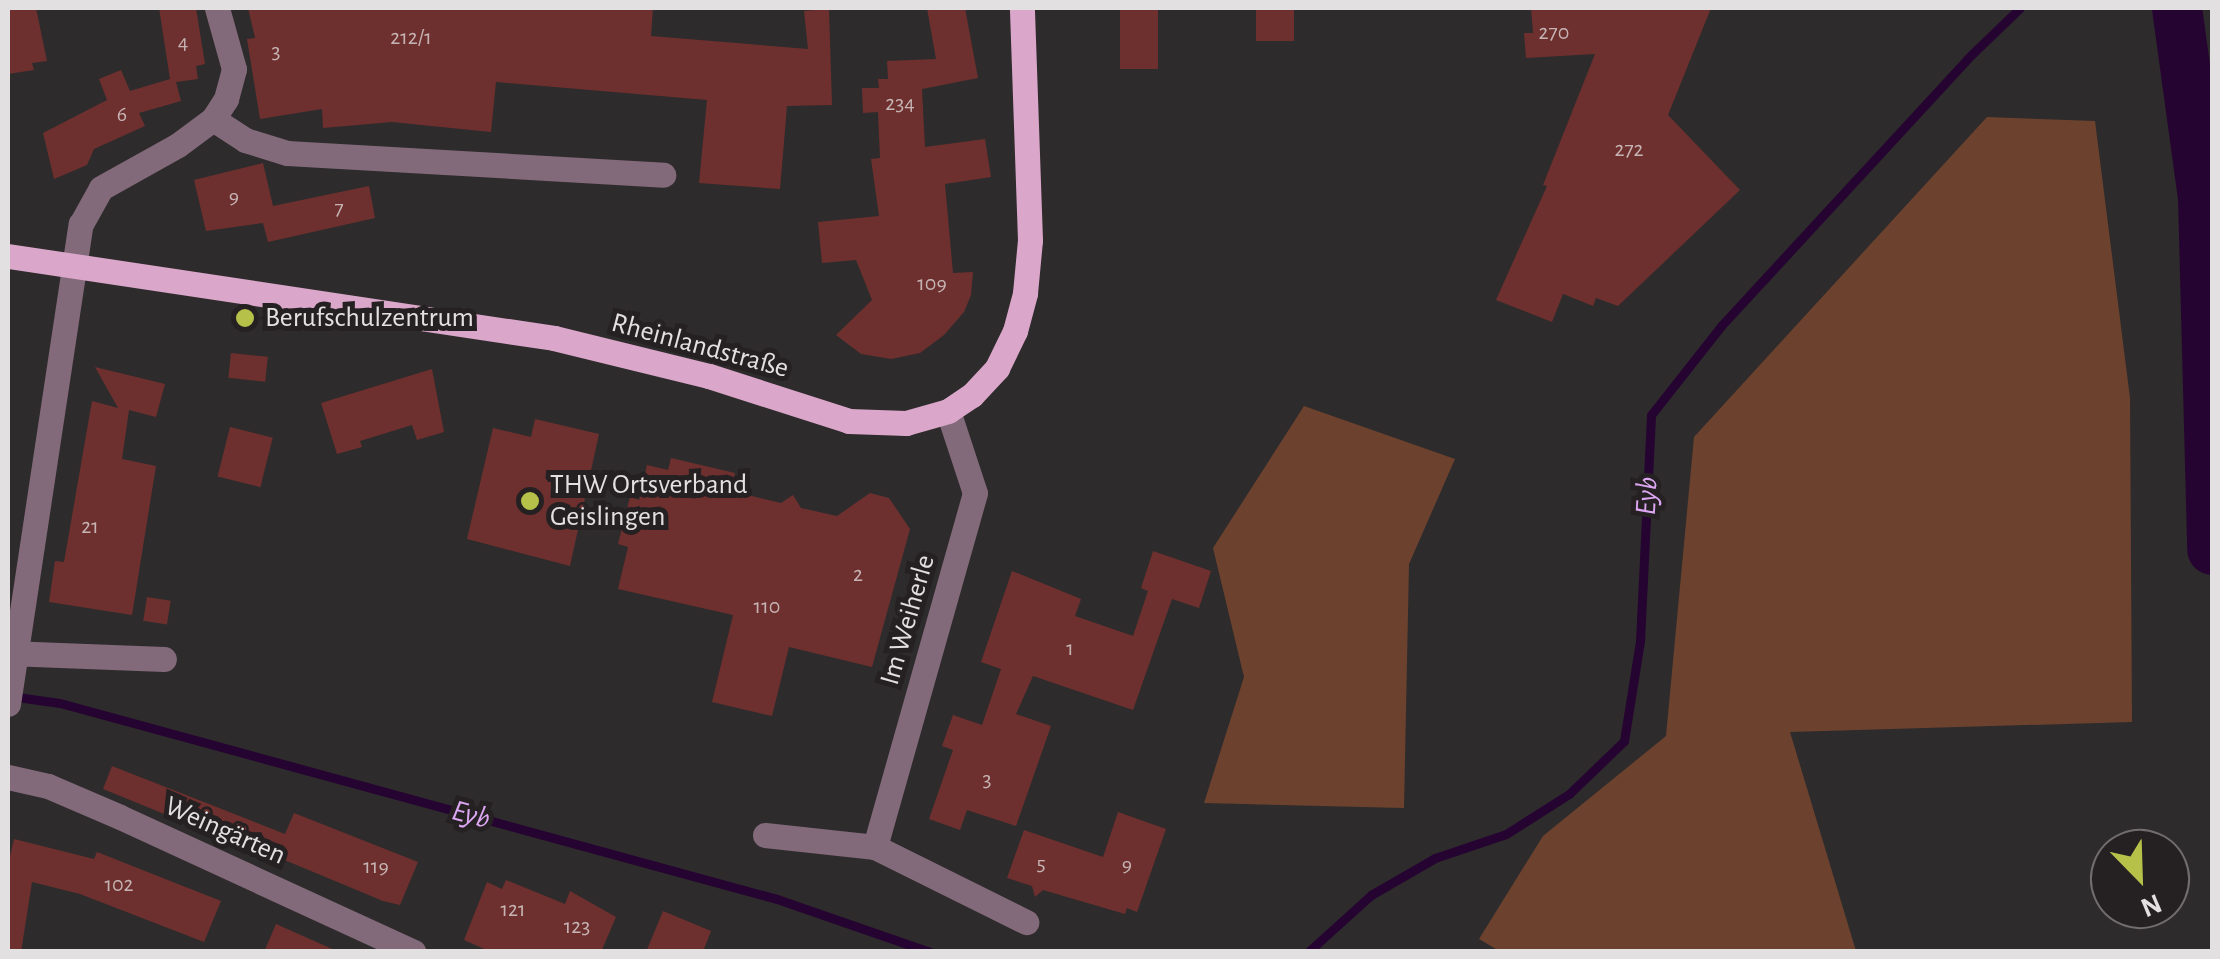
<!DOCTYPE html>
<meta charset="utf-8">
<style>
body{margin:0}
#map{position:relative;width:2220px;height:959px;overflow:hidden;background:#2e2b2c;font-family:"Alegreya Sans",sans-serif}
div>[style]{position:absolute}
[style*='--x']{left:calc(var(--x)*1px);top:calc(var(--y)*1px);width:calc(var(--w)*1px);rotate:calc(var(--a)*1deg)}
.green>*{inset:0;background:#6c422e}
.stream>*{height:9px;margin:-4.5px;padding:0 4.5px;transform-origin:4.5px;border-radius:4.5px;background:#260431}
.river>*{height:50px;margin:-25px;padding:0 25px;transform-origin:25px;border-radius:25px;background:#260431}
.building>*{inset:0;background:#6e302e;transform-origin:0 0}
.minor>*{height:25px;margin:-12.5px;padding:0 12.5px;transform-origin:12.5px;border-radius:12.5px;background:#836a7a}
.major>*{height:25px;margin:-12.5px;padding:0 12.5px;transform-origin:12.5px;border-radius:12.5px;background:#daa6c9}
.dots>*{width:28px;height:28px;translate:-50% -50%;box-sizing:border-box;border:5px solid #252122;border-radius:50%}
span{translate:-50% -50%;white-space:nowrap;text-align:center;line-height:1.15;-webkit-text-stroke:10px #252122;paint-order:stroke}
.number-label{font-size:22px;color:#c6b4b4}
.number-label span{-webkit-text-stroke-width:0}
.poi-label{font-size:28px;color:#e3e0e1}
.left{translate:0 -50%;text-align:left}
.street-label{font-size:28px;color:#e3e0e1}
.water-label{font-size:30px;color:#dca6f2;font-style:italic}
.frame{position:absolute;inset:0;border:10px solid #e3e0e1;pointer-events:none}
.north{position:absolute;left:2090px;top:829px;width:100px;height:100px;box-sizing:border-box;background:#252122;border:2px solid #716d6e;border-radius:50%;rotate:157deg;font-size:28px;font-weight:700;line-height:40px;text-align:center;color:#e3e0e1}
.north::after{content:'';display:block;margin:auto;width:35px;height:45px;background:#b6c149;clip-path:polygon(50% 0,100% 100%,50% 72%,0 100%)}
</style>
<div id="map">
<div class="green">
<div style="clip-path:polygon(1987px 117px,2095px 121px,2130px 398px,2132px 722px,1790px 732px,1856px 951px,1501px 952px,1479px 939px,1543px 836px,1666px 736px,1694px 437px)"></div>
<div style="clip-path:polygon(1304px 406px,1455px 459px,1409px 564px,1404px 808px,1204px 803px,1244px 677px,1213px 548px)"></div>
</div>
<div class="stream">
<div style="--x:10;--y:696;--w:50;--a:8"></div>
<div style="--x:60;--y:703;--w:743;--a:15.29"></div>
<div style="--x:777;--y:899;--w:162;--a:19.1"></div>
<div style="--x:1308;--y:952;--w:85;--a:-42.1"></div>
<div style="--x:1371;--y:895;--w:74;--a:-30"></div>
<div style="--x:1435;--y:858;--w:75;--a:-18.7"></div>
<div style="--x:1506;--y:834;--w:75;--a:-32.4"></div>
<div style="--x:1569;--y:794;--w:76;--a:-43.9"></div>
<div style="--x:1624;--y:741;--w:101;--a:-80.9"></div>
<div style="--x:1640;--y:641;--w:226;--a:-87.2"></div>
<div style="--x:1651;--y:415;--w:113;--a:-51.8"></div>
<div style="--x:1721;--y:326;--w:364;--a:-47.3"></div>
<div style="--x:1968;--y:58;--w:72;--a:-43.9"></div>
</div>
<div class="river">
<div style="--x:2177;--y:8;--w:191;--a:82.2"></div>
<div style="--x:2203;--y:197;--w:353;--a:88.5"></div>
</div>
<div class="building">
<div style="clip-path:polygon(8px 8px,36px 8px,47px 61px,32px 63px,34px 70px,8px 74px)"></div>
<div style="clip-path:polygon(159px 8px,196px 8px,205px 64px,196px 66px,198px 79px,176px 82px,181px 101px,139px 113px,145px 126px,94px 149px,87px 165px,54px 179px,43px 133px,107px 100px,99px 79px,121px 70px,130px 91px,170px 79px)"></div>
<div style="clip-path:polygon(248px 8px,653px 8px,651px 36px,808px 49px,804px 11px,829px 9px,832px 105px,787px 106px,780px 189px,699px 183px,707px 100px,496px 82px,491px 132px,392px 122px,323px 128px,322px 109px,260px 119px,247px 39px,255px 38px)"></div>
<div style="clip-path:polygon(927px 8px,965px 8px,978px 78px,922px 89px,925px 147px,985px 139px,991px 177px,945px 184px,953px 273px,973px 272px,971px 295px,964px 312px,944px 335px,920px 353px,891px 359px,861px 354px,836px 335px,872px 300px,856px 260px,822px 263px,818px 222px,879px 216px,871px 159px,880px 158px,878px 112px,863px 113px,862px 88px,879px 88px,878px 79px,888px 79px,887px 61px,936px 59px)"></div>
<div style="left:1120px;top:8px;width:38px;height:61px"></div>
<div style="left:1256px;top:8px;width:38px;height:33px"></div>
<div style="clip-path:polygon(1531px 8px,1711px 8px,1668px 115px,1740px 190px,1618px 306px,1596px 298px,1593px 306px,1563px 294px,1552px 322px,1496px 300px,1547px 186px,1543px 185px,1595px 54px,1526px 58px,1524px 33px,1533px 33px)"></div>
<div style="clip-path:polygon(263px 163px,273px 206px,369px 186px,375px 218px,268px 242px,263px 223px,206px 231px,194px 180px)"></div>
<div style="left:231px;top:353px;width:37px;height:25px;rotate:6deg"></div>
<div style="clip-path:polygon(95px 367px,165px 384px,156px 417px,129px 410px,122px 459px,156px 466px,132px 615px,49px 602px,55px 561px,64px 562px,92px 401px,118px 408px)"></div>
<div style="clip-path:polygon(432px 369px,444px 432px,417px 440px,412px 425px,360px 441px,362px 447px,337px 454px,321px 403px)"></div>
<div style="clip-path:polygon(535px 419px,599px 434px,570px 566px,467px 539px,493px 428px,531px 437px)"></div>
<div style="left:230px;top:427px;width:44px;height:51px;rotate:14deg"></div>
<div style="clip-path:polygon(671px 458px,735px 473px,731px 491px,781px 503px,793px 495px,801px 508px,837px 516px,870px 493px,889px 498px,910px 529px,872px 667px,789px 647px,772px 716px,712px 702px,733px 615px,618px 589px,628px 547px,618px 544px,630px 497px,639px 500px,647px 465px,668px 470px)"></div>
<div style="clip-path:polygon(1153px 551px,1211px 571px,1199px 608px,1172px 599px,1133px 710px,1033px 676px,1016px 714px,1051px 726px,1016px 826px,967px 810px,960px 830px,929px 819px,953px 750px,942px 746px,953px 715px,982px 725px,1001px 669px,981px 662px,1012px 571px,1081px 599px,1075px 616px,1133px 636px,1148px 591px,1141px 588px)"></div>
<div style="left:147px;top:597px;width:24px;height:24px;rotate:9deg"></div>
<div style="clip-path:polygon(112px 766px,285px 834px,294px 813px,418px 862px,400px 905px,383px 901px,186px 819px,184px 822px,103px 789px)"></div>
<div style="clip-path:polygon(1118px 812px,1166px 829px,1137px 912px,1127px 908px,1125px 914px,1043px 890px,1035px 897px,1032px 886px,1007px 878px,1024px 830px,1103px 857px)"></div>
<div style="clip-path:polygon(14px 839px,94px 859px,97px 852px,221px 901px,204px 942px,80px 894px,32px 882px,21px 952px,8px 952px,8px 865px)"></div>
<div style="clip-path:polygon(506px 880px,565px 904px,570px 891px,616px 917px,601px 952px,491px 952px,464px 940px,487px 882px,502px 889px)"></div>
<div style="clip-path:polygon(663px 911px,711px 931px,704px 949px,646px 952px)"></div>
<div style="clip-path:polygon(276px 924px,339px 952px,264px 952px)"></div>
</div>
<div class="minor">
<div style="--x:213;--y:119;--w:38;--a:33"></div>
<div style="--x:245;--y:140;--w:44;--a:17.2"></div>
<div style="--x:287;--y:153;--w:377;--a:3.3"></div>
<div style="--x:948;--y:411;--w:86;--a:71.8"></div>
<div style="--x:975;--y:493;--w:368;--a:105.8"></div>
<div style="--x:875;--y:847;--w:169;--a:26.4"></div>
<div style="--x:8;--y:653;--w:156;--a:2.2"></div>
<div style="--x:8;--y:704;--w:486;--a:-81.4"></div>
<div style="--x:81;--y:224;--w:41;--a:-60.9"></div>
<div style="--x:101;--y:188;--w:88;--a:-29.2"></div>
<div style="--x:178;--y:145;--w:44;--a:-36.6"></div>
<div style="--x:213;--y:119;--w:24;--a:-57"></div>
<div style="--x:226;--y:99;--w:31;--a:-75"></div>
<div style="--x:234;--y:69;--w:63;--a:-105.6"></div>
<div style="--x:8;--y:777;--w:41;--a:12.7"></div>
<div style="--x:48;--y:786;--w:78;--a:23.3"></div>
<div style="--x:120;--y:817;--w:323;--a:24.7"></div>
<div style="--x:765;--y:835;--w:111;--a:6.2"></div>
</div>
<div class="major">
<div style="--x:8;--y:256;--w:552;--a:8.54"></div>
<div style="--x:554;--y:338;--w:160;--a:13.8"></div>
<div style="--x:709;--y:376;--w:147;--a:17.8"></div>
<div style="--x:849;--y:421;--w:57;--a:2"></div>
<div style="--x:906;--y:423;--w:44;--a:-15.9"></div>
<div style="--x:948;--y:411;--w:29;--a:-34"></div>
<div style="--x:972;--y:395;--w:37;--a:-47"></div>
<div style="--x:997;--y:368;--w:41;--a:-64.1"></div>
<div style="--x:1015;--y:331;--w:39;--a:-75"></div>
<div style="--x:1025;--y:293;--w:53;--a:-84.6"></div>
<div style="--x:1030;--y:240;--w:232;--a:-92"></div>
</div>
<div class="dots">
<div style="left:245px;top:318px;background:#b6c149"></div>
<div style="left:530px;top:501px;background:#b6c149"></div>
</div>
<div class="number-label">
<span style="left:1554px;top:33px">270</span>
<span style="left:411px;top:38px">212/1</span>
<span style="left:183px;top:43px">4</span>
<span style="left:276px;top:52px">3</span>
<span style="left:900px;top:104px">234</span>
<span style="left:122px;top:115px">6</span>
<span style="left:1629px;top:150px">272</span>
<span style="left:234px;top:197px">9</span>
<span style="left:339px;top:209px">7</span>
<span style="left:932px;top:284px">109</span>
<span style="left:90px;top:527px">21</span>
<span style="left:858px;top:575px">2</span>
<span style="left:767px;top:607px">110</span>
<span style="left:1070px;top:649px">1</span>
<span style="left:987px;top:780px">3</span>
<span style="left:1041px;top:864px">5</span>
<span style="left:1127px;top:865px">9</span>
<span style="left:376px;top:867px">119</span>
<span style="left:119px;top:885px">102</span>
<span style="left:513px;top:910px">121</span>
<span style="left:577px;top:927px">123</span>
</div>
<div class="poi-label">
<span class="left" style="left:265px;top:318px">Berufschulzentrum</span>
<span class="left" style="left:550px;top:501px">THW Ortsverband<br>Geislingen</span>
</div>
<div class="street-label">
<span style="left:700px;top:346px;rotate:15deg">Rheinlandstraße</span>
<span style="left:908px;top:620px;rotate:-74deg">Im Weiherle</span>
<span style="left:225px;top:831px;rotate:24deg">Weingärten</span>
</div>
<div class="water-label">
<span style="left:1647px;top:496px;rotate:-87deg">Eyb</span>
<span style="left:471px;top:815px;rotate:15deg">Eyb</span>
</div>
<div class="frame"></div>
<div class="north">N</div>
</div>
